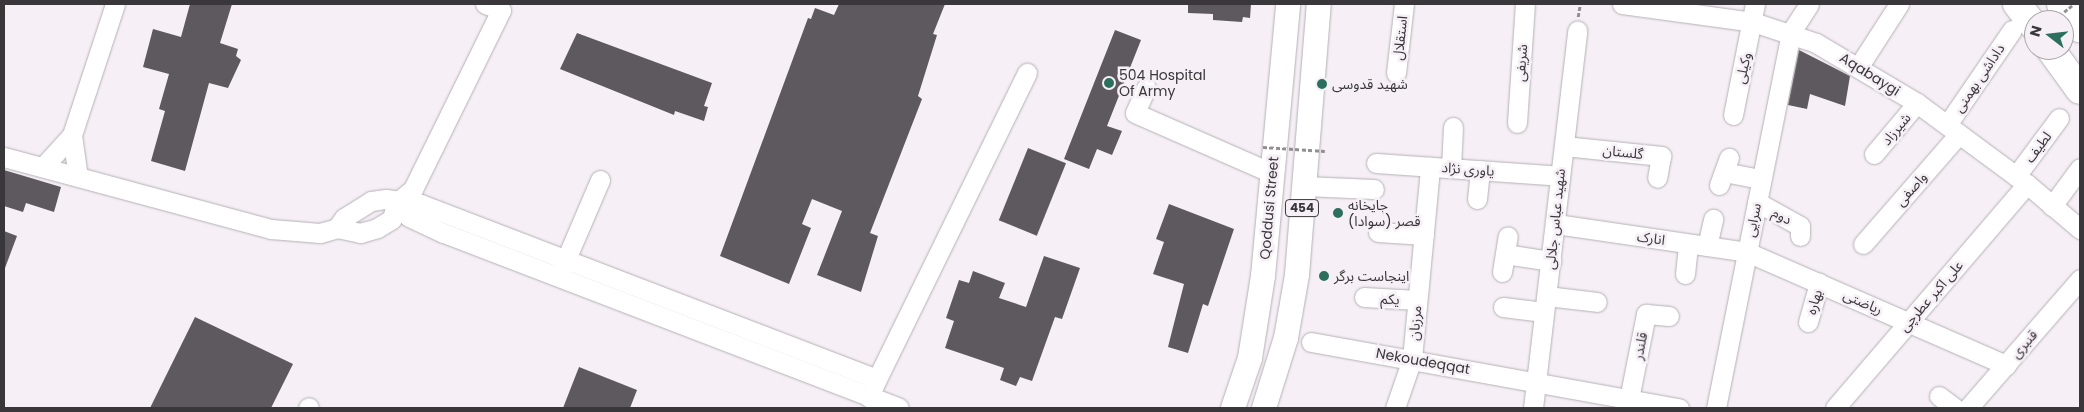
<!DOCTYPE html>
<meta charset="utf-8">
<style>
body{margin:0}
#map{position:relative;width:2084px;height:412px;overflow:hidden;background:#f6f0f6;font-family:Poppins,"Noto Sans Arabic",sans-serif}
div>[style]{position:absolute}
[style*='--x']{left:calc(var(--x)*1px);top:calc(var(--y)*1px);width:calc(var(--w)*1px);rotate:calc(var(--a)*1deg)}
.building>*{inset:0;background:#5d595e;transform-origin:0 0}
.path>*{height:2.5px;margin-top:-1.25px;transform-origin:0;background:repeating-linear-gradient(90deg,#928e92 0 4px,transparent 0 6.5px)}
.roads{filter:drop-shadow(0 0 1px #b5b0b5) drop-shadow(0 0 1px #b5b0b5)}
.minor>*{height:19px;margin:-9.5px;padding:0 9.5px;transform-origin:9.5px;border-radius:9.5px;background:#fff}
.major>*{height:24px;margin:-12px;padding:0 12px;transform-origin:12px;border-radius:12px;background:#fff}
.highway>*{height:28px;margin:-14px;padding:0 14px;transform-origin:14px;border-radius:14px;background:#fff}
.path-bridge>*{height:2.5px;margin-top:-1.25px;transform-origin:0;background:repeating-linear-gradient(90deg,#928e92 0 4px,transparent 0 6.5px)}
.dots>*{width:14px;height:14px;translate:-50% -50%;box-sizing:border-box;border:2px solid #f6f0f6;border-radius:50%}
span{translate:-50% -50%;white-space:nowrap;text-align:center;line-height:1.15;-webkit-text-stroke:5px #f6f0f6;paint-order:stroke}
.shield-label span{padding:1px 4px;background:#f6f0f6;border:1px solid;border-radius:4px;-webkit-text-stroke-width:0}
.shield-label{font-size:12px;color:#393739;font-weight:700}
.street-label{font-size:14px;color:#393739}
.poi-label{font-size:14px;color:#393739}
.left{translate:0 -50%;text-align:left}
.frame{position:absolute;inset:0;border:5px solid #393739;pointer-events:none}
.north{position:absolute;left:2024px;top:10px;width:50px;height:50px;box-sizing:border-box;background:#f6f0f6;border:1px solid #aaa6aa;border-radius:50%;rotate:286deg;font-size:14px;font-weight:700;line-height:20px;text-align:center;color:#393739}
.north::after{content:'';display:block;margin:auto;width:18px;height:22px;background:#2c6f5f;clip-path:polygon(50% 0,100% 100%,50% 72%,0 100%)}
</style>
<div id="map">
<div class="building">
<div style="clip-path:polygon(190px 4px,232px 4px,220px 43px,238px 49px,236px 56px,241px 60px,228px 88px,209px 83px,185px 171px,151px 161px,165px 111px,159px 109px,169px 74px,143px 67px,153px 29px,181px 37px)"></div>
<div style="clip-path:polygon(839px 4px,945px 4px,933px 34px,937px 35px,918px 96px,922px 99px,870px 233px,878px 236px,861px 292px,817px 275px,842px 211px,812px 199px,802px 224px,811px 228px,789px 284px,720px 256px,808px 18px,811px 19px,815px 8px,834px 15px)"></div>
<div style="clip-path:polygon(1188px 4px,1251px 4px,1250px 18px,1243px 17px,1242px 22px,1213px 20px,1213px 14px,1188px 13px)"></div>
<div style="clip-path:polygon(1115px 30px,1141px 40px,1107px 126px,1122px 131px,1112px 155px,1097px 149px,1089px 169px,1064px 159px)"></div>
<div style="clip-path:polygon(577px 33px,712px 83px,704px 106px,708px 107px,704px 121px,675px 111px,674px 115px,560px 69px)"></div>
<div style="clip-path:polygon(1799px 50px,1850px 76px,1845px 106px,1810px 94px,1807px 109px,1788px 105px)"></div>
<div style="left:1028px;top:148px;width:41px;height:78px;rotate:22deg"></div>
<div style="clip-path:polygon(4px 170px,61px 187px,54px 212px,26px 203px,23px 212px,4px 206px)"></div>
<div style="clip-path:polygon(1169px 204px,1234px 229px,1208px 306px,1203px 304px,1188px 353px,1168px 347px,1184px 284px,1153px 274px,1164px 242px,1156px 239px)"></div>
<div style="clip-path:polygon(4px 231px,17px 236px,5px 268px,4px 268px)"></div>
<div style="clip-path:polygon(1044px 256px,1080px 268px,1062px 319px,1055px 317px,1032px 381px,1020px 377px,1016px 386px,1000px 380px,1004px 368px,945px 348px,954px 321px,946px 318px,959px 280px,969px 283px,973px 271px,1005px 283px,999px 298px,1026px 307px)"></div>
<div style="clip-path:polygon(195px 317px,293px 364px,271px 408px,150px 408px)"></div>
<div style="clip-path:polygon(579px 367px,637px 390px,630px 408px,563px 408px)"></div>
</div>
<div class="path">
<div style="--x:1578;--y:17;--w:13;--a:-81"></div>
</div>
<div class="roads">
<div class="minor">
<div style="--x:1622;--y:4;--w:132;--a:7.8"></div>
<div style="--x:1753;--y:22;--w:66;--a:18.4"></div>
<div style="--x:1816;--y:43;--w:117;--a:30.7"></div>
<div style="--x:1917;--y:103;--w:137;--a:36.4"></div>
<div style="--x:2027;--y:184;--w:70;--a:40.3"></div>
<div style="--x:1859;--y:66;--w:74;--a:-57.2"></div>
<div style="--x:1396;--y:73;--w:69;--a:-83.4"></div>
<div style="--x:1146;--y:88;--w:27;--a:114"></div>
<div style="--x:1135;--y:113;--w:150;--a:23.7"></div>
<div style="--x:1733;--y:115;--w:113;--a:-78.8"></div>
<div style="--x:1517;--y:123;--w:119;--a:-86.2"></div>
<div style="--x:1947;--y:125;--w:115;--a:-55.6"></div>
<div style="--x:72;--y:135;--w:42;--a:81.9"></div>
<div style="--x:1564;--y:146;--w:98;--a:5.9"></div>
<div style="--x:1661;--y:156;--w:22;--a:100"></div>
<div style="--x:1874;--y:154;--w:67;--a:-49.9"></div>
<div style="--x:4;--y:157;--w:277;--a:15.1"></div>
<div style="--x:271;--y:229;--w:49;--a:4.7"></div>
<div style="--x:320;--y:233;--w:18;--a:-16"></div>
<div style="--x:337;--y:228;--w:24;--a:12"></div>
<div style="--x:360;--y:233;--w:18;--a:-16"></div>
<div style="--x:377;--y:228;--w:17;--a:-31"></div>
<div style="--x:392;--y:219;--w:16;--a:-76"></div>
<div style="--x:396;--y:203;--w:22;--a:-39"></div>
<div style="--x:413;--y:189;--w:199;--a:-63.8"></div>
<div style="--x:501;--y:10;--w:17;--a:-159"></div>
<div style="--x:1376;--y:163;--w:184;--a:4"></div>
<div style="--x:43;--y:167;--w:43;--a:-47.8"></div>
<div style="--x:72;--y:135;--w:138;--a:-71.8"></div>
<div style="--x:1451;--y:168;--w:41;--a:-87.2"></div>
<div style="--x:1724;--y:172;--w:38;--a:11"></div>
<div style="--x:2016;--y:176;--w:72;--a:-53.4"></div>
<div style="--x:1719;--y:185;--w:29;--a:-70"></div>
<div style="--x:1304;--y:186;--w:70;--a:2.5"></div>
<div style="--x:1477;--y:199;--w:29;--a:-84"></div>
<div style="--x:1757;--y:202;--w:49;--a:29.2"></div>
<div style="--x:1800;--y:226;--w:10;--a:90"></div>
<div style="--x:396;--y:203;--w:19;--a:47"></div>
<div style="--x:409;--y:217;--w:38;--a:25"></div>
<div style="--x:444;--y:233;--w:487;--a:21"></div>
<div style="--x:2052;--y:206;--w:47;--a:-53.6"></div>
<div style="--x:1556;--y:224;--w:193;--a:8.3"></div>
<div style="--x:1747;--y:252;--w:283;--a:23.6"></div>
<div style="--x:337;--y:228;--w:12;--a:-55"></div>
<div style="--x:344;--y:218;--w:32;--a:-32"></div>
<div style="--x:371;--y:201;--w:15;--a:-8"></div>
<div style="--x:386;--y:199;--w:35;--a:8"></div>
<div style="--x:421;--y:204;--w:488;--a:21"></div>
<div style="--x:877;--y:379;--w:20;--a:114"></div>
<div style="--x:1378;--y:232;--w:46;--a:3.7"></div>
<div style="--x:1863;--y:244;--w:146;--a:-48.9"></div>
<div style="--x:1707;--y:246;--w:28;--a:-77"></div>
<div style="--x:1505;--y:254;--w:47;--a:8.7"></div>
<div style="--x:561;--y:271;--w:99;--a:-66.8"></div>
<div style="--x:1502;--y:272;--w:36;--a:-81"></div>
<div style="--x:1685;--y:274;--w:30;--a:-84"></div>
<div style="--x:1547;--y:296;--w:50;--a:6.8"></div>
<div style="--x:1364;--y:297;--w:53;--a:3.2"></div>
<div style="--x:1503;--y:307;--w:41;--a:7"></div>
<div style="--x:1808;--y:322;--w:41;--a:-74.2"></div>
<div style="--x:1311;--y:342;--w:374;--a:10.2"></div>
<div style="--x:877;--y:379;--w:341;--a:-63.9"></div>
<div style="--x:1939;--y:396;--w:20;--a:37"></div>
<div style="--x:1629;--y:399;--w:87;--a:-78.7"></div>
<div style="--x:1646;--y:314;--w:23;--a:5"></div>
<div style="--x:308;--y:408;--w:1;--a:-45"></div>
<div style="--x:1395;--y:408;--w:52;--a:-70.9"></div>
<div style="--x:1412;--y:359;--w:193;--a:-84.6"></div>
<div style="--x:1533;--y:408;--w:380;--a:-83.3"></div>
<div style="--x:1716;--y:408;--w:383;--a:-78.7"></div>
<div style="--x:1791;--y:32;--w:33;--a:-57"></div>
<div style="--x:1835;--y:408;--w:295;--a:-49.4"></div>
<div style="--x:1968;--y:408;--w:171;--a:-49"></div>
</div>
<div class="major">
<div style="--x:1233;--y:408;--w:53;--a:-71.2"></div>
<div style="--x:1250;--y:358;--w:83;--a:-81"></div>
<div style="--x:1263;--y:276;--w:273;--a:-84.7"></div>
<div style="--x:1264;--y:408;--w:73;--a:-72.6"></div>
<div style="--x:1286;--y:338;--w:64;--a:-80.1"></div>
<div style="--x:1297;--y:275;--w:272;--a:-85.4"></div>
</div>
<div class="highway">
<div style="--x:2017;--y:4;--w:28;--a:52"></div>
<div style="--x:2061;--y:4;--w:31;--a:52"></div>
<div style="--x:2051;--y:50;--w:49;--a:54.1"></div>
</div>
</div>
<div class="path-bridge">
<div style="--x:2054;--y:20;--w:26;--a:-39"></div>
<div style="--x:1263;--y:147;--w:62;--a:3.7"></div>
</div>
<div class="dots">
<div style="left:1109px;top:83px;background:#2c6f5f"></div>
<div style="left:1322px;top:84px;background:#2c6f5f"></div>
<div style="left:1338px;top:213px;background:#2c6f5f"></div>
<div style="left:1324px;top:276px;background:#2c6f5f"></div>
</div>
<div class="shield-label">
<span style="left:1302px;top:208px">454</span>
</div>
<div class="street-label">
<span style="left:1400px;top:38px;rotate:-84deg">استقلال</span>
<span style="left:1521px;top:63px;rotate:-86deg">شریفی</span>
<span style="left:1743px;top:68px;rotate:-78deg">وکیلی</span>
<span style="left:1870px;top:74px;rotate:32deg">Aqabaygi</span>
<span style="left:1979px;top:78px;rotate:-56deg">داداشی بهمنی</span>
<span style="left:1896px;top:129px;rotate:-50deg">شیرزاد</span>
<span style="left:2038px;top:147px;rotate:-53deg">لطیف</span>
<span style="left:1623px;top:152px;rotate:6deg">گلستان</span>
<span style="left:1468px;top:169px;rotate:4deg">یاوری نژاد</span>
<span style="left:1911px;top:189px;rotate:-49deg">واصفی</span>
<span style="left:1269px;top:208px;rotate:-85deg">Qoddusi Street</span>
<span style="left:1782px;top:216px;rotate:29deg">دوم</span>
<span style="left:1555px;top:219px;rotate:-84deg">شهید عباس جلالی</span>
<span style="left:1753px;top:220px;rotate:-79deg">سرایی</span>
<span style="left:1651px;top:238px;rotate:8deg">انارک</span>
<span style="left:1931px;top:296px;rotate:-49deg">علی اکبر عطرچی</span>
<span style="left:1390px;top:299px;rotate:3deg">یکم</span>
<span style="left:1814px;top:302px;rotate:-74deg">بهاره</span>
<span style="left:1863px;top:302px;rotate:24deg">ریاضتی</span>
<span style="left:1415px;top:323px;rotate:-85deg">مرزبان</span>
<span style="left:2024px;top:344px;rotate:-49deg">قنبری</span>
<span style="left:1640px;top:346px;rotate:-79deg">قلندر</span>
<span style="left:1423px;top:361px;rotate:10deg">Nekoudeqqat</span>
</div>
<div class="poi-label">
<span class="left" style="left:1119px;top:83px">504 Hospital<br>Of Army</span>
<span class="left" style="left:1332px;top:84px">شهید قدوسی</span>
<span class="left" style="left:1348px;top:213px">چایخانه<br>قصر (سوادا)</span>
<span class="left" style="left:1334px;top:276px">اینجاست برگر</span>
</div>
<div class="frame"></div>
<div class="north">N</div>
</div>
